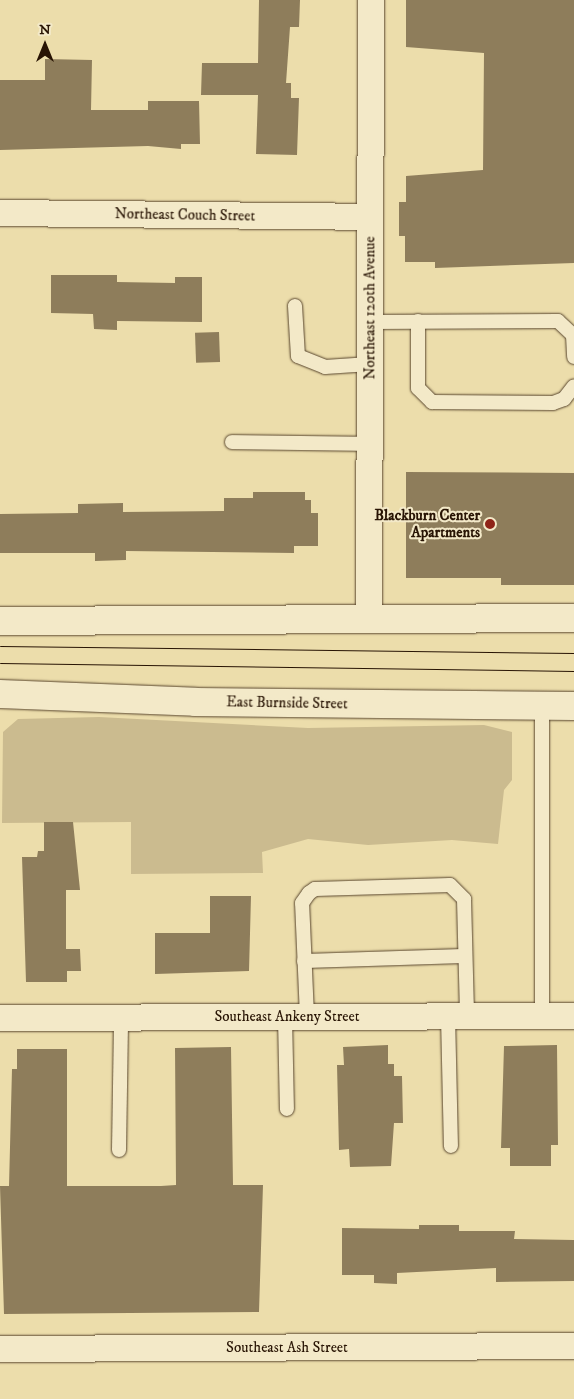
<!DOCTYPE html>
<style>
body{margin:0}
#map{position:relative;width:574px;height:1399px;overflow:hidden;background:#ecddab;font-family:"IM FELL DW Pica",serif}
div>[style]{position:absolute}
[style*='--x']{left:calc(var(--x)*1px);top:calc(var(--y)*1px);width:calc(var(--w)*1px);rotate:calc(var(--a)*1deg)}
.green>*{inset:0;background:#cbbb8f}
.building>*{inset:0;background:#8e7d5b;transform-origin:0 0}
.roads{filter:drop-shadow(0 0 1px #59462e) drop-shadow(0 0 1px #59462e)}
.service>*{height:14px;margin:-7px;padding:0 7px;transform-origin:7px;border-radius:7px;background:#f3e9c8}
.minor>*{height:26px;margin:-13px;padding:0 13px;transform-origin:13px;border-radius:13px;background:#f3e9c8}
.tertiary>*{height:28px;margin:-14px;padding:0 14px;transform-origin:14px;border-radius:14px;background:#f3e9c8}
.tram>*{height:1px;margin:-0.5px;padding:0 0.5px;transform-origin:0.5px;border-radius:0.5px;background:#281404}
.dots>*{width:14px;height:14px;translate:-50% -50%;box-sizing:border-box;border:2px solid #f3e9c8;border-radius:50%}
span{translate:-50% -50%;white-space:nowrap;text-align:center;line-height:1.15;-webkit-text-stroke:4px #f3e9c8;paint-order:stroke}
.street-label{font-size:15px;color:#281404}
.poi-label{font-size:15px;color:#281404;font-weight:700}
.right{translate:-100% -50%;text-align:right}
.north{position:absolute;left:20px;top:20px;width:50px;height:50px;-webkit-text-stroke:4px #f3e9c8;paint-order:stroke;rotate:0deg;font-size:14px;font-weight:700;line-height:20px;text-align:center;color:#281404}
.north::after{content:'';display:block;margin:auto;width:18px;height:22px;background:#281404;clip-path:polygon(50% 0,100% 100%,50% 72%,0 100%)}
</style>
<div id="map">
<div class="green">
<div style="clip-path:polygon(99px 717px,308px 728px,484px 725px,512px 732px,512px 780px,504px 790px,498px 844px,452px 840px,368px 845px,308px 839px,262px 852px,263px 873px,131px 874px,131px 822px,2px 823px,3px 732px,18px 719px)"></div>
</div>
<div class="building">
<div style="clip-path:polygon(259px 0,300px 0,299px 27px,290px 27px,286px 83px,291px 83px,291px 98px,299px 98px,297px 155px,256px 154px,258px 95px,201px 95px,202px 63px,258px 63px)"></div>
<div style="clip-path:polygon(406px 0,574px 0,574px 263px,435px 268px,435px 262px,405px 262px,405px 236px,399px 236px,399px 202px,406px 202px,406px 176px,483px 170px,484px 53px,406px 47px)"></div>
<div style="clip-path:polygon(45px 59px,92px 60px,91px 110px,148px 110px,148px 101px,199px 101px,200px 144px,181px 144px,181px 149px,148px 146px,0 150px,0 80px,45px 80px)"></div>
<div style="clip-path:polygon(51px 275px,117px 275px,117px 282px,175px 283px,175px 277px,202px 277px,202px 322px,117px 321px,117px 330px,94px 329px,93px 314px,51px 313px)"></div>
<div style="left:219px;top:332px;width:30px;height:24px;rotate:88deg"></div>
<div style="clip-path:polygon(406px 472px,574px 473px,574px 585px,501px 585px,501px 578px,406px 578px)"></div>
<div style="clip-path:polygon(253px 492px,305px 492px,305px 500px,311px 500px,311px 513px,318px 513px,318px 546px,294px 546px,294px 553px,126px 551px,126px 560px,95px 561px,95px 553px,0 553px,0 514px,78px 513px,78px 504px,123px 503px,123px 512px,224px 511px,224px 498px,253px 498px)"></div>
<div style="clip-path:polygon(44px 822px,73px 822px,80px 890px,66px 890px,66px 949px,80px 949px,81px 971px,67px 971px,67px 982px,26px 982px,22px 857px,37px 857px,38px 851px,44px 851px)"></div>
<div style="clip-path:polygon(210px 896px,251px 896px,249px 971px,155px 974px,155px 933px,210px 933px)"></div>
<div style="clip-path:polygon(388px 1045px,388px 1064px,394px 1064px,394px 1076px,402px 1076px,403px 1123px,394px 1123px,391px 1166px,350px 1167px,349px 1149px,339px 1150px,337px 1065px,344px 1065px,343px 1047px)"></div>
<div style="clip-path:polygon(557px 1045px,558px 1145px,551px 1145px,551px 1166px,510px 1166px,510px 1148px,501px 1148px,504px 1046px)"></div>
<div style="clip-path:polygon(231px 1047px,233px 1185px,263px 1185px,259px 1312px,4px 1314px,0 1186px,9px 1186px,12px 1069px,17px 1069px,17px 1049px,67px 1049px,67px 1186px,161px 1186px,176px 1185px,175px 1048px)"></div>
<div style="clip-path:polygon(419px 1225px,459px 1225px,459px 1231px,515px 1231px,514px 1239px,574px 1240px,574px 1281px,496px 1282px,496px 1268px,397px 1273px,397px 1284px,374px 1283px,374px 1275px,342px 1275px,342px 1228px,419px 1229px)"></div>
</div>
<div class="roads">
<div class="service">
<div style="--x:295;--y:306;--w:50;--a:86.6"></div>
<div style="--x:298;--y:356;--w:29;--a:22"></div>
<div style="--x:325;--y:367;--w:45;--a:-3.8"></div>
<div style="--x:418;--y:321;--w:67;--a:90"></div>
<div style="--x:418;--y:388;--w:20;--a:45"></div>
<div style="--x:432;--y:402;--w:121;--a:0.5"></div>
<div style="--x:553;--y:403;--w:12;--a:-20"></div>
<div style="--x:564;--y:399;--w:16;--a:-52"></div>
<div style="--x:370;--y:322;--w:188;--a:-0.3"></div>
<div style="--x:558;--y:321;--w:21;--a:43"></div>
<div style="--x:573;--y:335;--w:22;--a:87"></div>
<div style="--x:232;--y:442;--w:138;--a:0.8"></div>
<div style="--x:542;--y:705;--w:311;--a:90"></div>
<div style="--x:304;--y:961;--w:160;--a:-1.8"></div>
<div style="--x:307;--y:1016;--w:113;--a:-92.5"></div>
<div style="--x:302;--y:903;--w:12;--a:-55"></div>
<div style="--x:309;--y:893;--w:7;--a:-34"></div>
<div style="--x:315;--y:889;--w:135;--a:-1.7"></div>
<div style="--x:450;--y:885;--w:20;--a:45"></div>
<div style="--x:464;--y:899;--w:117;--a:88.5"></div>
<div style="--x:448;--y:1016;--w:130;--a:88.7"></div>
<div style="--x:285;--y:1017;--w:92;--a:88.8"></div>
<div style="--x:119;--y:1150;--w:133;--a:-89.1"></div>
</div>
<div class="minor">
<div style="--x:0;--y:213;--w:370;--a:0.6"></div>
<div style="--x:369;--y:616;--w:616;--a:-89.81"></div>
<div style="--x:0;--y:1018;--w:574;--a:-0.2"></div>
<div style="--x:0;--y:1349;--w:574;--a:-0.3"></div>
</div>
<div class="tertiary">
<div style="--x:0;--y:621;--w:574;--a:-0.3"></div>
<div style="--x:0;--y:694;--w:195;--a:2.3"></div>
<div style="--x:195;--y:702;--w:379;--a:0.6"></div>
</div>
</div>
<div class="tram">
<div style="--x:0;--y:646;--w:574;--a:0.7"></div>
<div style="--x:0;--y:663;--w:574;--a:0.8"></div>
</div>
<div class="dots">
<div style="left:490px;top:524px;background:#8f2418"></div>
</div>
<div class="street-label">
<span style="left:185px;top:215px;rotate:1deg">Northeast Couch Street</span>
<span style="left:370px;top:308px;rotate:-90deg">Northeast 120th Avenue</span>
<span style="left:287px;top:703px;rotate:1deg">East Burnside Street</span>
<span style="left:287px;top:1017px">Southeast Ankeny Street</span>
<span style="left:287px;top:1348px">Southeast Ash Street</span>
</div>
<div class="poi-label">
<span class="right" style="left:480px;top:524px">Blackburn Center<br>Apartments</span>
</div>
<div class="north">N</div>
</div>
